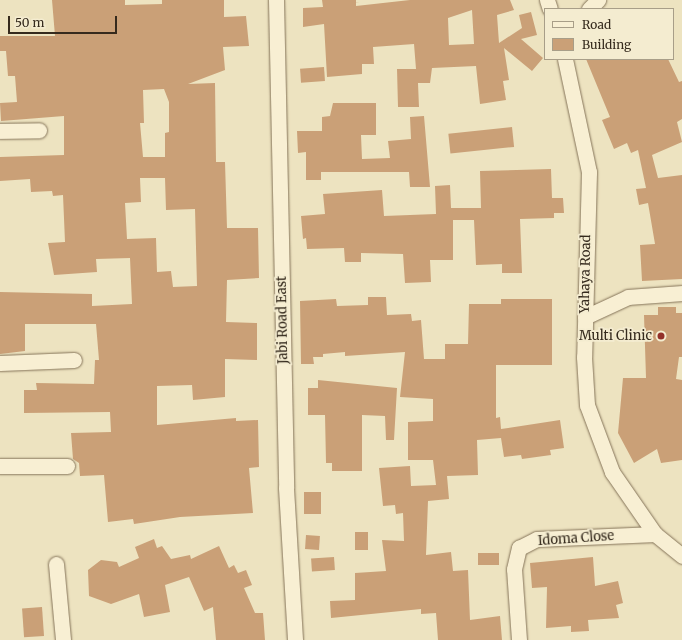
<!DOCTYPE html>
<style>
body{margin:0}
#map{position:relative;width:682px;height:640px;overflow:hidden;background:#ede3c0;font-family:Merriweather,serif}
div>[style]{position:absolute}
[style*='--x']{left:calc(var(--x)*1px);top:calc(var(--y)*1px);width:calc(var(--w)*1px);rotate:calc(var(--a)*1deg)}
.building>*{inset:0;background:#caa077;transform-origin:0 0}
.roads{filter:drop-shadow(0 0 1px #857459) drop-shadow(0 0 1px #857459)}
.minor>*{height:15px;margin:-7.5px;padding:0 7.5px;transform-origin:7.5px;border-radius:7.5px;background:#f8efd3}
.dots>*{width:11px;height:11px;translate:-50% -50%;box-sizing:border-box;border:2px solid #f4ecd0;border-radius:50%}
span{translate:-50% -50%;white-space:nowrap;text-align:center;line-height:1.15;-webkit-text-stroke:3.5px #f4ecd0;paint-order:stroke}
.street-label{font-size:13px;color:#352a1d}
.poi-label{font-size:13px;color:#352a1d}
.right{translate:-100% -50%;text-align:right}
.legend{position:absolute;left:544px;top:8px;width:130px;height:52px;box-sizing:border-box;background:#f4ecd0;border:1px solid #a89e88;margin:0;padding:5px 7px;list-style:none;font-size:12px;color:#352a1d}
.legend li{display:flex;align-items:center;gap:8px;height:20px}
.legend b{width:20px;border:1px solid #a89e88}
.scale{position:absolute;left:8px;top:16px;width:109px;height:18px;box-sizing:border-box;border:2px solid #352a1d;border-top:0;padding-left:5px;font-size:12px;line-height:14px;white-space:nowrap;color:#352a1d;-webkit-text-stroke:3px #f4ecd0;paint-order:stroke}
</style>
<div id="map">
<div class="building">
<div style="clip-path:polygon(evenodd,52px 0,125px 0,125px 5px,162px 4px,162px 0,224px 0,224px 17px,246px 16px,249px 46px,223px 47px,225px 70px,188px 84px,215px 83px,216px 162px,225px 162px,227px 228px,258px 228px,259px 278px,227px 280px,226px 322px,257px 323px,257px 360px,225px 359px,225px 397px,193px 400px,192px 385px,157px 386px,157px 425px,236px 418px,236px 421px,258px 420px,259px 467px,249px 468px,253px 513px,180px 517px,134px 524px,133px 519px,108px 522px,104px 475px,80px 476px,79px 463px,73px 459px,71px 433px,111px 432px,110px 412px,24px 413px,24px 390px,37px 390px,36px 383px,94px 384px,95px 360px,99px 360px,96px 324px,25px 324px,25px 351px,0 354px,0 292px,92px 294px,92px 306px,132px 304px,130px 258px,96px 259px,97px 272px,54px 275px,48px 243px,65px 242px,63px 195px,53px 196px,52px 191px,31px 192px,30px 179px,0 181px,0 157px,64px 155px,64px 116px,1px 121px,0 103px,17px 102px,15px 76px,8px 76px,6px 51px,0 51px,0 36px,55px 36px,52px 0,164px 89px,169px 102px,169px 132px,165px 133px,165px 157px,143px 157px,140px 123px,144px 123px,143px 90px,164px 89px,52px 0,140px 178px,165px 178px,166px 210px,195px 209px,197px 286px,173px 287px,171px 271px,157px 272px,156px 238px,127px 239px,125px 203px,141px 202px,140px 178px)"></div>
<div style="clip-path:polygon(evenodd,322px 0,356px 0,356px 6px,410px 0,510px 0,514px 10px,497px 15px,499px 43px,522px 28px,519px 15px,531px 12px,537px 35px,521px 39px,543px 58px,532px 71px,504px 48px,509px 80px,503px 81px,506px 100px,480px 104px,476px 66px,432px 68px,430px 83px,418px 83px,419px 107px,398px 107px,397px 69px,416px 69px,414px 44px,373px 47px,374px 64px,362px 64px,362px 74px,327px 77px,324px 24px,303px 27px,303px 8px,323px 7px,322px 0,472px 10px,474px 44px,449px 45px,448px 18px,472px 10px)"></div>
<div style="clip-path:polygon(586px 59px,668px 59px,679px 82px,682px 81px,682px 119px,677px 122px,682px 142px,652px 155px,658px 178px,682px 175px,682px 279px,642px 281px,640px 245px,655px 244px,648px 203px,639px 205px,636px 189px,646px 188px,638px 150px,631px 153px,627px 143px,614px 149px,602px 120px,610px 117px)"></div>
<div style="left:324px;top:67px;width:14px;height:24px;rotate:86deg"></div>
<div style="clip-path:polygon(333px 103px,376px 103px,376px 135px,361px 135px,362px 159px,390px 158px,388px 141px,411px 139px,410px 117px,424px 116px,430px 187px,410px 187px,409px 172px,321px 172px,321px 180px,306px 180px,306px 152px,298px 153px,297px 131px,322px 131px,322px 117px,330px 116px)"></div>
<div style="left:512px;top:127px;width:20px;height:64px;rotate:84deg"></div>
<div style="clip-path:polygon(551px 169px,552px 198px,563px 198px,564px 213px,554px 213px,554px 218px,520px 219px,522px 273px,502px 273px,502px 264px,476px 265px,474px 220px,453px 220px,453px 260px,430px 260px,431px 282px,405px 283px,403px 254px,361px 253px,361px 262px,345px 262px,344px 248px,307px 249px,306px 238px,303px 239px,301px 216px,325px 214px,323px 194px,382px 190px,384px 216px,436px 214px,435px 186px,450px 185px,451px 208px,481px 208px,480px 171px)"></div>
<div style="clip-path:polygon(368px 297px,386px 297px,387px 315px,411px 314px,412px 321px,421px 320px,424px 359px,445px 359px,445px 344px,468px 344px,469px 304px,501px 304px,501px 299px,552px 299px,552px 365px,496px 365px,496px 418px,500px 417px,501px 429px,560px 420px,564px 448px,550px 450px,551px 455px,522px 459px,521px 455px,504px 457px,501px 438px,477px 440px,478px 475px,447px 476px,449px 499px,428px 501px,426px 555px,451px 552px,453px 571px,468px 570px,470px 620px,500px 616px,502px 640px,438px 640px,436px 613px,421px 614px,421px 609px,331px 618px,330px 601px,355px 600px,355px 573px,386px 571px,382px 540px,404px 541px,403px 513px,396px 514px,395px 505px,383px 506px,379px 468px,410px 466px,411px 486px,436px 485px,433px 460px,408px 460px,408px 422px,433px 421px,433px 399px,400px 397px,405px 352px,345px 356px,345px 352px,323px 354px,323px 357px,313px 357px,314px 364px,301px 364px,300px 301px,336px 299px,337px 306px,368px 305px)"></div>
<div style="clip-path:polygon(658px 307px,676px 307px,676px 313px,682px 313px,682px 357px,679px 357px,676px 379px,682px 380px,682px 460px,661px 463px,657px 449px,634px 463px,618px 433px,623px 378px,646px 378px,644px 315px,658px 315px)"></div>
<div style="clip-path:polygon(318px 380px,397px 388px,394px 440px,386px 440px,385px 416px,362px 415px,362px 471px,332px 471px,332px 463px,326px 463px,325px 415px,308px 415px,308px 388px,318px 388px)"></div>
<div style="left:304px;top:492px;width:17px;height:22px"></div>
<div style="left:355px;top:532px;width:13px;height:18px"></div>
<div style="left:306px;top:535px;width:14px;height:14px;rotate:4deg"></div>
<div style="clip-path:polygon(154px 539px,157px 548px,162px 546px,171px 559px,190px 555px,191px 559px,219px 546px,229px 568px,234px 565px,238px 573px,246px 570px,252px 585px,244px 588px,255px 613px,263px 613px,265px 640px,216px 640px,213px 607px,204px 611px,189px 577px,165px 585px,170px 612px,144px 617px,139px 594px,111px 604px,89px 596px,88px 570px,101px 560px,117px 562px,119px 567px,139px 558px,135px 547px)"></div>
<div style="left:478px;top:553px;width:21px;height:12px"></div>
<div style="left:334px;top:557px;width:13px;height:23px;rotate:86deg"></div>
<div style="clip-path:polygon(593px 557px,595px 586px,618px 581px,623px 603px,616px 605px,619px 618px,588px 620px,589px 631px,571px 632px,571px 626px,546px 628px,547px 587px,532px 588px,530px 563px)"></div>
<div style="left:42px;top:607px;width:29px;height:20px;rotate:86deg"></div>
</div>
<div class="roads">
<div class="minor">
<div style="--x:276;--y:0;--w:488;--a:88.8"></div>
<div style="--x:286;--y:488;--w:152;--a:86.6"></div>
<div style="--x:547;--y:0;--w:9;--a:72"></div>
<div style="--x:589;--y:9;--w:13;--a:-45"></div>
<div style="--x:565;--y:59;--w:116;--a:78"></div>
<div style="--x:589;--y:172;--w:185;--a:91.5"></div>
<div style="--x:584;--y:357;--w:48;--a:86.4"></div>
<div style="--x:587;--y:405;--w:72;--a:69.5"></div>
<div style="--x:612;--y:472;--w:75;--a:55.3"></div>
<div style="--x:655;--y:534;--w:35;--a:39"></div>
<div style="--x:0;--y:131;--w:39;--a:-1"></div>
<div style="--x:585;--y:317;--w:47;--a:-24.9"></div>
<div style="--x:628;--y:297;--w:54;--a:-4.2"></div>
<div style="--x:0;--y:363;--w:74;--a:-2.3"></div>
<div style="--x:0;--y:466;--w:67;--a:0"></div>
<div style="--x:56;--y:564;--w:76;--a:84.7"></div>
<div style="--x:519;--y:640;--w:71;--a:-94"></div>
<div style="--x:514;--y:569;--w:22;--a:-77"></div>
<div style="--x:519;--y:548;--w:20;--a:-27"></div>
<div style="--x:537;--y:539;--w:118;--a:-2.4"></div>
</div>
</div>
<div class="dots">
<div style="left:661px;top:336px;background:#93312a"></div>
</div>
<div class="street-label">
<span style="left:586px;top:274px;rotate:-89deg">Yahaya Road</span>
<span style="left:283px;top:320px;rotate:-91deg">Jabi Road East</span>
<span style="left:576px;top:539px;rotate:-4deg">Idoma Close</span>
</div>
<div class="poi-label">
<span class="right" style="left:652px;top:336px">Multi Clinic</span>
</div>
<ul class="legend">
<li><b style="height:5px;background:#f8efd3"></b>Road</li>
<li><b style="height:11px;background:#caa077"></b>Building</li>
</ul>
<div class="scale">50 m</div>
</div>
